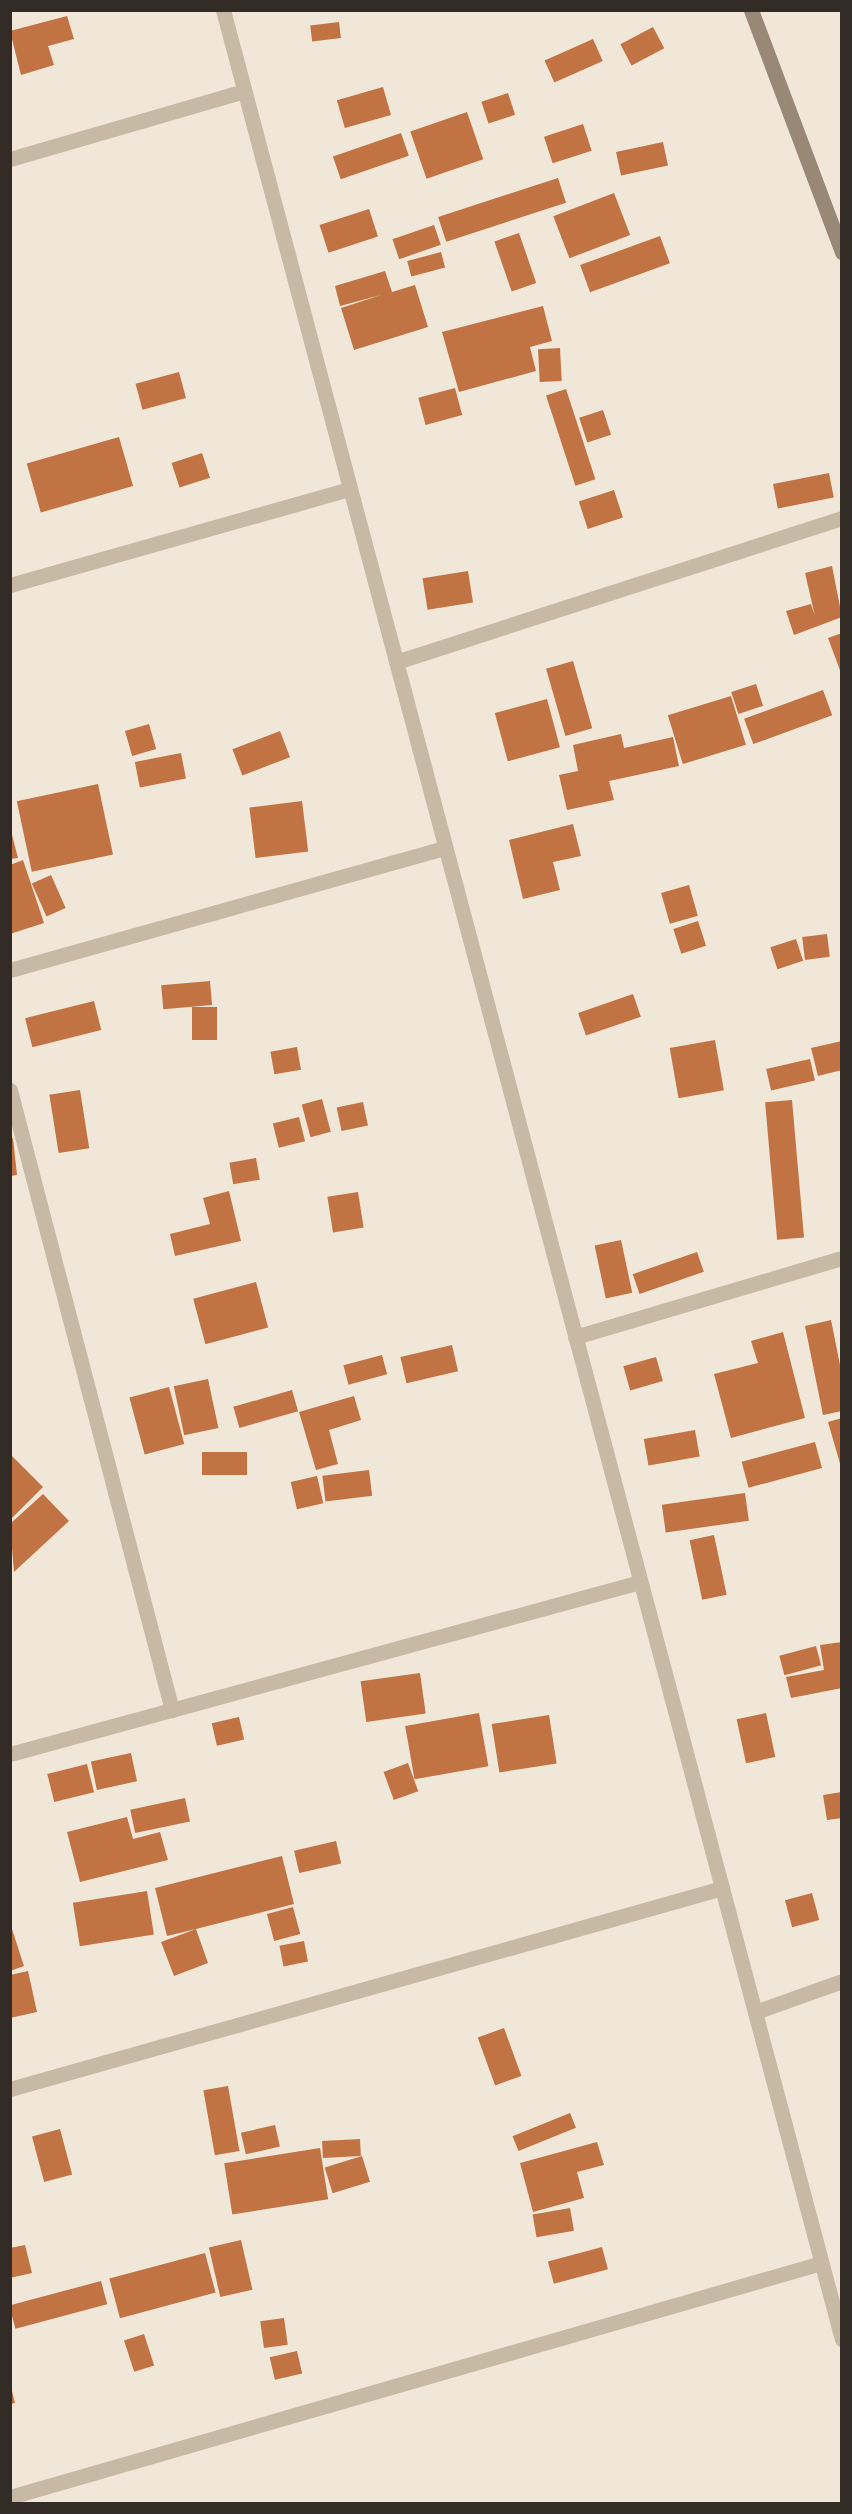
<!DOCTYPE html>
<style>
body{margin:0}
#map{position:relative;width:852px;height:2514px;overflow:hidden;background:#f0e7d8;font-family:"Public Sans",sans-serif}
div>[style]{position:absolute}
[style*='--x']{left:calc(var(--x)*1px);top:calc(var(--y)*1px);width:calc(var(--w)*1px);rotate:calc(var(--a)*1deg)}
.building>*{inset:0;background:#c17344;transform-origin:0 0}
.minor>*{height:15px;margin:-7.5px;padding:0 7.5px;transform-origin:7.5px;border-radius:7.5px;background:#c7b9a4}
.secondary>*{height:15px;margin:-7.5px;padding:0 7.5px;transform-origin:7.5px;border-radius:7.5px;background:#9a8876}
span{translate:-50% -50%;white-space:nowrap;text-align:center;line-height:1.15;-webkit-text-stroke:6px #f8f1e3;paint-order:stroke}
.frame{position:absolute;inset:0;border:12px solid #332b26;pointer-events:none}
</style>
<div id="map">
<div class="building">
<div style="clip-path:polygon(67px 16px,74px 39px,48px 46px,54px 65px,21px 75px,10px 31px)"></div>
<div style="left:339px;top:22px;width:16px;height:29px;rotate:83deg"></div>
<div style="left:653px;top:27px;width:24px;height:37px;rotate:62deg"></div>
<div style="left:593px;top:39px;width:24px;height:53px;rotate:66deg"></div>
<div style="left:383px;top:87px;width:29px;height:48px;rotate:74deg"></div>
<div style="left:508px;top:93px;width:23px;height:28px;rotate:72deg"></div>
<div style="left:467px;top:112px;width:50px;height:60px;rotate:71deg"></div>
<div style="left:583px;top:124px;width:28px;height:41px;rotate:72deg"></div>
<div style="left:401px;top:133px;width:24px;height:72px;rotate:71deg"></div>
<div style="left:663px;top:142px;width:24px;height:48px;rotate:78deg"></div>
<div style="left:558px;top:178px;width:26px;height:126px;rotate:72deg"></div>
<div style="left:614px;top:193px;width:45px;height:65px;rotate:69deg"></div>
<div style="left:369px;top:209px;width:29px;height:52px;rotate:72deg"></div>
<div style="left:434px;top:225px;width:21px;height:44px;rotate:71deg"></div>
<div style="left:519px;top:233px;width:53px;height:26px;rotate:71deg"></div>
<div style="left:660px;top:236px;width:29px;height:85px;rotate:70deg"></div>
<div style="left:441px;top:252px;width:16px;height:35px;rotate:75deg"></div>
<div style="clip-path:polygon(385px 271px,392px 292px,415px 285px,428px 327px,354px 350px,341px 308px,381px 295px,340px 306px,335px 286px)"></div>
<div style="clip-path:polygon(543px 306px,552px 341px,530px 347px,536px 371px,459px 392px,442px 332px)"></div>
<div style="left:560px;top:348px;width:33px;height:22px;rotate:87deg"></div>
<div style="left:179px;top:372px;width:27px;height:45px;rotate:75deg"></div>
<div style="left:455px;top:388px;width:28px;height:38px;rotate:75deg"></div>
<div style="left:566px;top:389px;width:95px;height:21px;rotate:72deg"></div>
<div style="left:603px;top:410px;width:26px;height:25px;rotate:72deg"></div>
<div style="left:119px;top:437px;width:51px;height:96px;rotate:74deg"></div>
<div style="left:202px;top:453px;width:26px;height:32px;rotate:72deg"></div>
<div style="left:829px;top:473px;width:25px;height:57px;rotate:79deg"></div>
<div style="left:614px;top:490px;width:29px;height:37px;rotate:72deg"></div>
<div style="clip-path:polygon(832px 566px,842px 617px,794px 635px,786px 611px,811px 604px,815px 616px,805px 573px)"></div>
<div style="left:468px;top:571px;width:32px;height:46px;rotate:81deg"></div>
<div style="clip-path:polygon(842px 633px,842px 673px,841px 673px,828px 638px)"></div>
<div style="left:573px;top:661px;width:70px;height:28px;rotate:74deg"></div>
<div style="left:756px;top:684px;width:23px;height:26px;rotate:72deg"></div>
<div style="left:823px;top:690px;width:27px;height:84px;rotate:70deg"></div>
<div style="left:731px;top:696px;width:51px;height:66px;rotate:73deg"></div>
<div style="left:547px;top:699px;width:50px;height:54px;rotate:75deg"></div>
<div style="left:149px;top:724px;width:26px;height:25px;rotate:74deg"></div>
<div style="left:280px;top:731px;width:28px;height:51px;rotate:69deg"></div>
<div style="clip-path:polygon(621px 734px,624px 748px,673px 737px,679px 766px,609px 781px,614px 800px,567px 810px,559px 775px,578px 771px,573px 745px)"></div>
<div style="left:181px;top:753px;width:26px;height:47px;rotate:79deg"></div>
<div style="left:98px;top:784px;width:72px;height:83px;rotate:78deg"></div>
<div style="left:302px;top:801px;width:51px;height:53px;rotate:83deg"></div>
<div style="clip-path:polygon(573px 824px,581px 856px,553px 862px,560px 890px,523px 899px,509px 840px)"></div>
<div style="clip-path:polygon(10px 827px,18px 858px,10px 859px)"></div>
<div style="clip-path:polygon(23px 860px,44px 923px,10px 934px,10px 865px)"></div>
<div style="left:51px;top:875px;width:36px;height:21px;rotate:66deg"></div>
<div style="left:689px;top:885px;width:32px;height:29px;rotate:74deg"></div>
<div style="left:698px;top:921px;width:26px;height:26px;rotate:72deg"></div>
<div style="left:827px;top:934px;width:23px;height:25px;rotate:83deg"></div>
<div style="left:796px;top:939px;width:23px;height:27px;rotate:72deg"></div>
<div style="left:210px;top:981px;width:24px;height:49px;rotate:85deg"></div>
<div style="left:633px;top:994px;width:24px;height:58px;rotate:71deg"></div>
<div style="left:94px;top:1001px;width:30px;height:71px;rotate:76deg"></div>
<div style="left:192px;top:1007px;width:25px;height:33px"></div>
<div style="left:715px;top:1040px;width:51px;height:46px;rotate:80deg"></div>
<div style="clip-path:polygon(842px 1041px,842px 1070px,818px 1076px,811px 1048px)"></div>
<div style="left:297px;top:1047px;width:23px;height:27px;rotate:80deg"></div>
<div style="left:810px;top:1059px;width:22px;height:45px;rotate:77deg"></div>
<div style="left:80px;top:1090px;width:59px;height:31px;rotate:81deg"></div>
<div style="left:322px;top:1099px;width:34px;height:21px;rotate:75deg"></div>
<div style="left:792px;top:1100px;width:138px;height:27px;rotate:85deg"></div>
<div style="left:363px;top:1102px;width:24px;height:27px;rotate:78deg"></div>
<div style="left:299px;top:1117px;width:25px;height:27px;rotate:76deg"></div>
<div style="clip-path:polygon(13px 1138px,17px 1175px,10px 1176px,10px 1139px)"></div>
<div style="left:256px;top:1158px;width:22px;height:27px;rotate:80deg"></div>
<div style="clip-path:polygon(229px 1191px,241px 1241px,175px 1256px,170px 1234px,210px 1224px,203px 1198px)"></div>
<div style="left:358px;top:1192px;width:36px;height:31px;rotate:81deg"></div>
<div style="left:621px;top:1240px;width:54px;height:27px;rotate:78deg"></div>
<div style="left:697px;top:1252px;width:21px;height:68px;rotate:71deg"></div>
<div style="left:256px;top:1282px;width:47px;height:65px;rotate:75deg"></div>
<div style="clip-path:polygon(831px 1320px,842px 1375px,842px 1411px,823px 1415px,805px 1326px)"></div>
<div style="clip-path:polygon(783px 1332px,805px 1418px,731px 1438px,714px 1374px,758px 1363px,751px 1341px)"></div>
<div style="left:452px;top:1345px;width:27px;height:53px;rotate:77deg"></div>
<div style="left:382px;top:1355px;width:20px;height:40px;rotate:75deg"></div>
<div style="left:656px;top:1357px;width:25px;height:34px;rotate:74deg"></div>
<div style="left:208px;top:1379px;width:50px;height:35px;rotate:78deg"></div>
<div style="left:169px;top:1387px;width:59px;height:41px;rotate:75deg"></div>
<div style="left:292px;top:1390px;width:22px;height:61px;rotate:74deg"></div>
<div style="clip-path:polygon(354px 1396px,361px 1420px,329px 1430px,338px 1464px,316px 1470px,299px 1412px)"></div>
<div style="clip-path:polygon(842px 1418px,842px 1467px,841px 1467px,828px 1422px)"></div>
<div style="left:695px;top:1430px;width:27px;height:52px;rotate:80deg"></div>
<div style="left:815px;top:1442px;width:27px;height:76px;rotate:75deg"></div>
<div style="left:247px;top:1452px;width:23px;height:45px;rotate:90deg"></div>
<div style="clip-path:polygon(10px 1454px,43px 1487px,10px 1520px)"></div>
<div style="left:369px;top:1470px;width:26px;height:47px;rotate:83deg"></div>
<div style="left:317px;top:1476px;width:28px;height:27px;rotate:77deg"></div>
<div style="left:745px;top:1493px;width:28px;height:84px;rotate:82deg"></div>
<div style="clip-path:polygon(43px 1494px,69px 1521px,14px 1572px,10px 1524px)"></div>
<div style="left:714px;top:1535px;width:61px;height:25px;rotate:78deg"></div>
<div style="clip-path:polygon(842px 1642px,842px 1688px,791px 1698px,786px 1677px,824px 1670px,820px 1645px)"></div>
<div style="left:816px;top:1646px;width:20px;height:38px;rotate:75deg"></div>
<div style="left:420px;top:1673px;width:41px;height:60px;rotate:82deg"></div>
<div style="left:479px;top:1713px;width:54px;height:75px;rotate:80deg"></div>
<div style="left:766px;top:1713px;width:45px;height:30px;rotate:78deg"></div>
<div style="left:549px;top:1715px;width:49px;height:58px;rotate:81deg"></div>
<div style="left:239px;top:1717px;width:23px;height:28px;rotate:77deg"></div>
<div style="left:131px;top:1753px;width:29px;height:41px;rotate:78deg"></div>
<div style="left:408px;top:1763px;width:30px;height:26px;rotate:70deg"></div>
<div style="left:87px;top:1764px;width:29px;height:41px;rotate:76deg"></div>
<div style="clip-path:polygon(842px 1792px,842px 1818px,827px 1820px,823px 1795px)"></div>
<div style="left:185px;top:1798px;width:24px;height:56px;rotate:78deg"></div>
<div style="clip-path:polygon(127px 1817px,133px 1839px,160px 1832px,168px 1860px,80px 1882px,67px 1832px)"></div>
<div style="left:336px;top:1841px;width:23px;height:43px;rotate:77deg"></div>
<div style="clip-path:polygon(282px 1856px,294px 1904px,196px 1929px,208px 1963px,174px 1976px,161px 1942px,196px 1929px,167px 1936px,155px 1888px)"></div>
<div style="left:147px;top:1891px;width:44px;height:75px;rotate:81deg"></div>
<div style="left:812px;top:1893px;width:28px;height:28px;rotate:75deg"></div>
<div style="left:293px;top:1907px;width:28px;height:27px;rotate:75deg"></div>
<div style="clip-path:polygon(10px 1923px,24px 1966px,10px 1971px)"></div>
<div style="left:304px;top:1941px;width:21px;height:25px;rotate:79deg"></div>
<div style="clip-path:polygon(28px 1971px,37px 2012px,10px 2018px,10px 1975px)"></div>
<div style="left:504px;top:2028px;width:51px;height:28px;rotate:70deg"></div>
<div style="left:228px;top:2086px;width:66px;height:25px;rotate:80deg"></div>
<div style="left:570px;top:2113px;width:16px;height:62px;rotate:68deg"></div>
<div style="left:275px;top:2125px;width:22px;height:35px;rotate:77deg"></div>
<div style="left:60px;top:2129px;width:47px;height:29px;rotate:75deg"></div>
<div style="left:360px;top:2139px;width:17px;height:38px;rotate:87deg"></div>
<div style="clip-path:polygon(597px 2142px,604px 2165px,577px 2172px,584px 2198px,533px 2212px,520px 2163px)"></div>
<div style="left:320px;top:2148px;width:52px;height:97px;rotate:81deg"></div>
<div style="left:362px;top:2156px;width:27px;height:39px;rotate:73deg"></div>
<div style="left:570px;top:2208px;width:23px;height:38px;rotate:80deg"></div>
<div style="left:241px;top:2240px;width:51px;height:33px;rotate:77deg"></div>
<div style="clip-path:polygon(25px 2245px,32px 2273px,10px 2278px,10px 2248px)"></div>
<div style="left:602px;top:2247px;width:23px;height:56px;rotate:75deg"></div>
<div style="left:205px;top:2253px;width:41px;height:99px;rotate:75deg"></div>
<div style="left:101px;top:2281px;width:24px;height:95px;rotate:75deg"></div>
<div style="left:284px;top:2318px;width:27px;height:24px;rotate:82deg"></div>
<div style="left:144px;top:2334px;width:33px;height:21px;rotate:72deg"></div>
<div style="left:297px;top:2351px;width:23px;height:28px;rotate:77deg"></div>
<div style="clip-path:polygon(10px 2383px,15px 2403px,10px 2404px)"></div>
</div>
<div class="minor">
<div style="--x:223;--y:10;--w:2410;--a:75.12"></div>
<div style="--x:10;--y:159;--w:244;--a:-16.2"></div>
<div style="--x:10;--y:585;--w:353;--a:-15.8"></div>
<div style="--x:396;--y:662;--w:469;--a:-17.9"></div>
<div style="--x:10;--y:970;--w:452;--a:-15.7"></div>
<div style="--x:10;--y:1090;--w:641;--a:75.36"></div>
<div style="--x:575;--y:1337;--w:278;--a:-16.5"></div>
<div style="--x:10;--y:1754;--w:653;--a:-15.27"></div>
<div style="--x:755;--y:2012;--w:92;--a:-19.6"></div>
<div style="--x:10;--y:2089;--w:740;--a:-15.76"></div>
<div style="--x:10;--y:2497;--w:844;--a:-16.09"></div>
</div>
<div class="secondary">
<div style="--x:751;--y:10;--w:259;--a:69.4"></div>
</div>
<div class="frame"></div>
</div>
